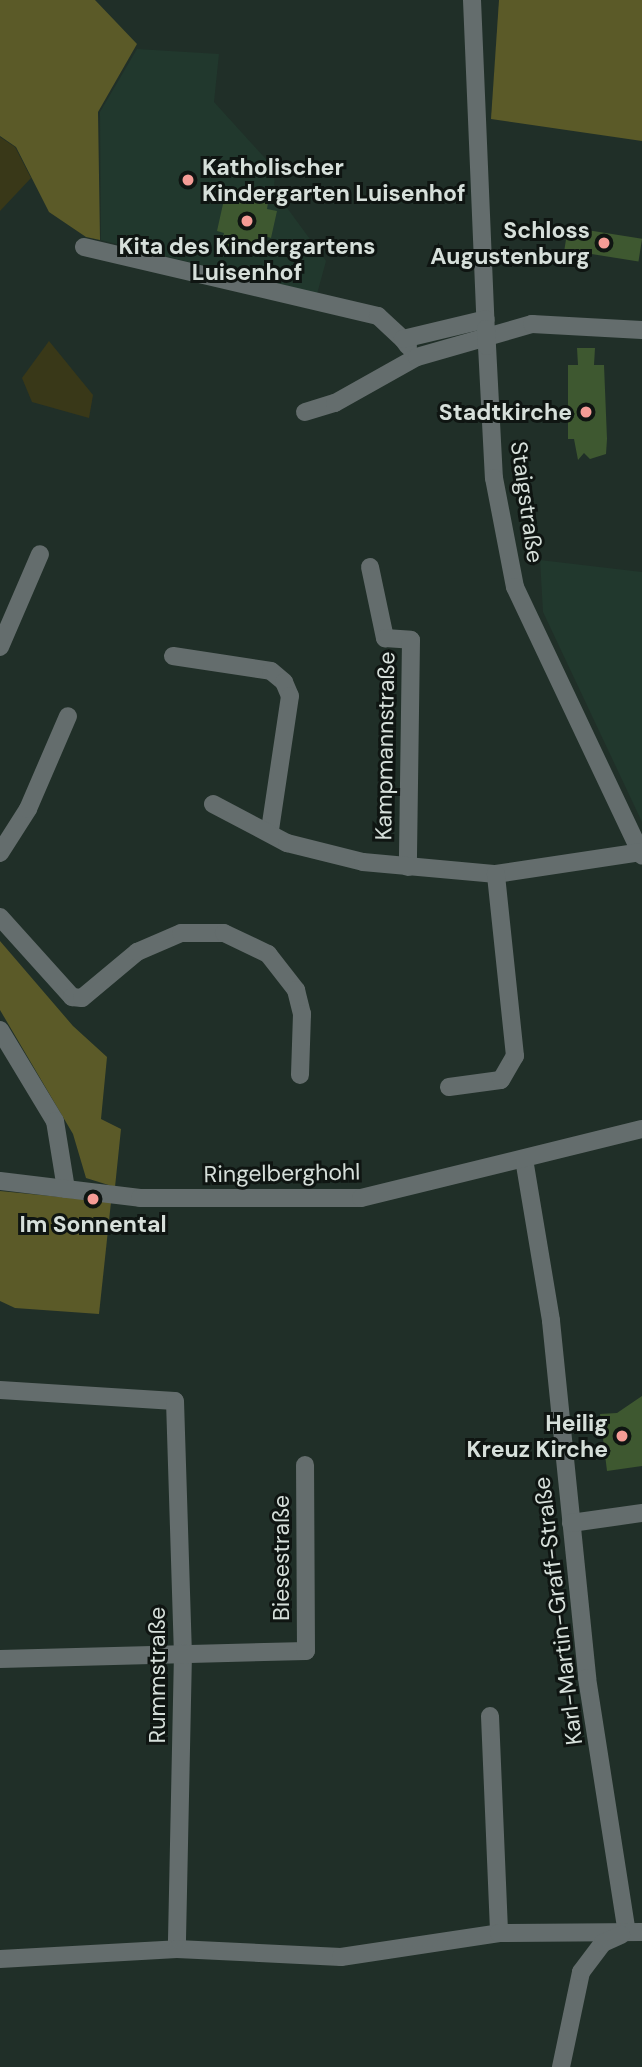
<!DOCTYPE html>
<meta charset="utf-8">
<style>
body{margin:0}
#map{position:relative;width:642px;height:2067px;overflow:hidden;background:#202f28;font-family:"DM Sans",sans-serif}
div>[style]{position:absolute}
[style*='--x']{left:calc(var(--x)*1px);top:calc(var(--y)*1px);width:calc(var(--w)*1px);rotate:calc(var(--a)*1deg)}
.built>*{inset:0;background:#21382d}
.green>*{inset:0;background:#393818}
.forest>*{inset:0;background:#5b5a28}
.building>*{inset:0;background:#3e5830;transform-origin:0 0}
.minor>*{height:18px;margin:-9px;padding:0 9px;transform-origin:9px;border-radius:9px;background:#646d6d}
.minor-bridge>*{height:18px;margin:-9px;padding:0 9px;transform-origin:9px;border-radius:9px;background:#646d6d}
.dots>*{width:19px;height:19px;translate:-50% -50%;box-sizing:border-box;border:4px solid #0f1512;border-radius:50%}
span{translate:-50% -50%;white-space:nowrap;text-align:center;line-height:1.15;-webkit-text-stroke:6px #0f1512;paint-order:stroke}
.poi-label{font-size:23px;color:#d6dfda;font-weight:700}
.left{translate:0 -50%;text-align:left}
.right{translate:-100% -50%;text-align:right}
.street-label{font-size:23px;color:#d6dfda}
</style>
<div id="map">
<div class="built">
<div style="clip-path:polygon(137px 49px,219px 54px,214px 102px,275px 169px,274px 190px,326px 261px,317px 294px,101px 240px,100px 112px)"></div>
<div style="clip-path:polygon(540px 560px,642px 572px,642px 822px,543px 612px)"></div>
</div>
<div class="green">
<div style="clip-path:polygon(0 137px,15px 147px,31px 178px,0 211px)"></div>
<div style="clip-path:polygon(49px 341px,93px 395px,89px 418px,32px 402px,22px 378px)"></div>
</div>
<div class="forest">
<div style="clip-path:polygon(0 0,95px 0,137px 44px,98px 112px,100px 240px,86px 237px,49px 212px,16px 147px,0 136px)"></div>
<div style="clip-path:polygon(499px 0,642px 0,642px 141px,491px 119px)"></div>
<div style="clip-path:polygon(0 941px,73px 1026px,107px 1057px,101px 1119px,121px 1129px,115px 1187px,86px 1178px,73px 1134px,0 1010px)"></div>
<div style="clip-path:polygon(0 1191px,111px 1202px,99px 1314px,15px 1308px,0 1301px)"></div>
</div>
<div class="building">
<div style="clip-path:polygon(227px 186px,269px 196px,267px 209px,277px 211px,271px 238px,261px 235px,257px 255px,221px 247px,224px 233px,217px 231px)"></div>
<div style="left:568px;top:227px;width:75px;height:23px;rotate:9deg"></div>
<div style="clip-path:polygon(577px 348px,595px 348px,594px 365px,604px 365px,607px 439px,606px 454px,590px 459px,584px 453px,578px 460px,574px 439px,568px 439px,568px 365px,578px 365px)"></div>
<div style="clip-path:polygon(642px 1396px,642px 1466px,607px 1471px,600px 1414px,617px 1413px)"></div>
</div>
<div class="minor">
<div style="--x:472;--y:0;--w:329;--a:87.6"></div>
<div style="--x:84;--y:247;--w:302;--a:13.2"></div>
<div style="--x:378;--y:316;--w:34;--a:43"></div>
<div style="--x:408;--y:346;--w:9;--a:-126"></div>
<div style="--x:403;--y:339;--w:85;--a:-13.5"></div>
<div style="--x:487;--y:346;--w:132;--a:87"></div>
<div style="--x:494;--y:478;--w:111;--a:79.1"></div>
<div style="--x:515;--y:587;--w:297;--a:64.7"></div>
<div style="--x:305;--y:412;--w:31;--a:-17"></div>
<div style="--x:335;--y:403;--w:94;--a:-29.3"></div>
<div style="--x:417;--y:357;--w:120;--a:-16"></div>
<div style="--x:532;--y:324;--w:110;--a:3.1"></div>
<div style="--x:370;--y:567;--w:73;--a:78.1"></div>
<div style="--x:385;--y:638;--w:26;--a:4"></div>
<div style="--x:411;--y:640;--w:227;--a:90.8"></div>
<div style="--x:0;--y:647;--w:101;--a:-66.7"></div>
<div style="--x:173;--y:656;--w:99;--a:8.7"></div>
<div style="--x:271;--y:671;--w:17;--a:40"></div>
<div style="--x:284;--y:682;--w:15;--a:67"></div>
<div style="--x:290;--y:696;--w:135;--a:98.5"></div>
<div style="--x:213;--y:804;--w:84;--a:27.8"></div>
<div style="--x:287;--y:843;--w:78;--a:14"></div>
<div style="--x:363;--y:862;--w:134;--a:5.2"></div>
<div style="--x:496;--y:874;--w:148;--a:-8.6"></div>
<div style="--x:0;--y:853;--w:52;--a:-57.5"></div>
<div style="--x:28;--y:809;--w:101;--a:-66.7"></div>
<div style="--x:0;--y:917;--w:108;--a:48"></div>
<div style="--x:72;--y:997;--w:10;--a:6"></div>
<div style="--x:82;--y:998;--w:72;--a:-39.9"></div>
<div style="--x:137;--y:952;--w:48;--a:-23.4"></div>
<div style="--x:181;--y:933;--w:43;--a:0"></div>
<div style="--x:224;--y:933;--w:49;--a:25.5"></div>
<div style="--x:268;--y:954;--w:46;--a:52.1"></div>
<div style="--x:296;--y:990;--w:25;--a:76"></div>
<div style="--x:302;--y:1014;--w:61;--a:91.9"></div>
<div style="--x:0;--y:1030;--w:106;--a:58.9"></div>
<div style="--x:55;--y:1121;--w:69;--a:80.8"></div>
<div style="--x:449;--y:1087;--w:52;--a:-7.7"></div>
<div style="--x:501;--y:1080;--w:28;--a:-60"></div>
<div style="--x:515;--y:1056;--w:183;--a:-96"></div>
<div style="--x:524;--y:1159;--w:164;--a:80.5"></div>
<div style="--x:551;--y:1321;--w:359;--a:84.2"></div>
<div style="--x:587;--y:1678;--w:257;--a:81.1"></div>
<div style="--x:0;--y:1181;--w:141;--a:6.9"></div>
<div style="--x:140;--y:1198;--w:221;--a:0"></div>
<div style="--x:361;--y:1198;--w:289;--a:-13.8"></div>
<div style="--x:0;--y:1390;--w:175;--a:3.6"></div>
<div style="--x:175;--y:1401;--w:252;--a:88.2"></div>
<div style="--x:183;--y:1653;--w:296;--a:91.2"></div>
<div style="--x:571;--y:1523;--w:72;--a:-8"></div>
<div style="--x:0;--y:1659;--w:306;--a:-1.5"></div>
<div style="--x:306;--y:1651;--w:186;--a:-90.3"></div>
<div style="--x:490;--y:1716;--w:217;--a:87.6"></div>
<div style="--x:0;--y:1959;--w:177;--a:-3.2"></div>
<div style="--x:177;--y:1949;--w:164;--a:2.8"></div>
<div style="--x:341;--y:1957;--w:160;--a:-8.6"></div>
<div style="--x:499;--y:1933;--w:143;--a:-0.4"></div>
<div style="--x:561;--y:2067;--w:97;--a:-78.1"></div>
<div style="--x:581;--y:1972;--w:36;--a:-53"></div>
<div style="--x:603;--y:1943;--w:20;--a:-24"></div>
</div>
<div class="minor-bridge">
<div style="--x:486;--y:329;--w:17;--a:87"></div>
</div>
<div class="dots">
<div style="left:188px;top:180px;background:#f59c96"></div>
<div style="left:247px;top:221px;background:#f59c96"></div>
<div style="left:604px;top:243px;background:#f59c96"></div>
<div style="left:586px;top:412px;background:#f59c96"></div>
<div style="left:93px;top:1199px;background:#f59c96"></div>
<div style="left:622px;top:1436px;background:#f59c96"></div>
</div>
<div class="poi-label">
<span class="left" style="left:202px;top:180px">Katholischer<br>Kindergarten Luisenhof</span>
<span class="right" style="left:590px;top:243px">Schloss<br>Augustenburg</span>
<span style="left:247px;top:259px">Kita des Kindergartens<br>Luisenhof</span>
<span class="right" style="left:572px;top:412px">Stadtkirche</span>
<span style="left:93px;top:1224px">Im Sonnental</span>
<span class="right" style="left:608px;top:1436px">Heilig<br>Kreuz Kirche</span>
</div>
<div class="street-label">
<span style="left:527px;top:502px;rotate:82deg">Staigstraße</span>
<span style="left:385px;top:746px;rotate:-89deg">Kampmannstraße</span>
<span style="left:282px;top:1173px;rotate:-1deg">Ringelberghohl</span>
<span style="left:281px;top:1558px;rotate:-90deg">Biesestraße</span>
<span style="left:558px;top:1611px;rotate:-97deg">Karl-Martin-Graff-Straße</span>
<span style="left:157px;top:1675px;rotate:-90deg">Rummstraße</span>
</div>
</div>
